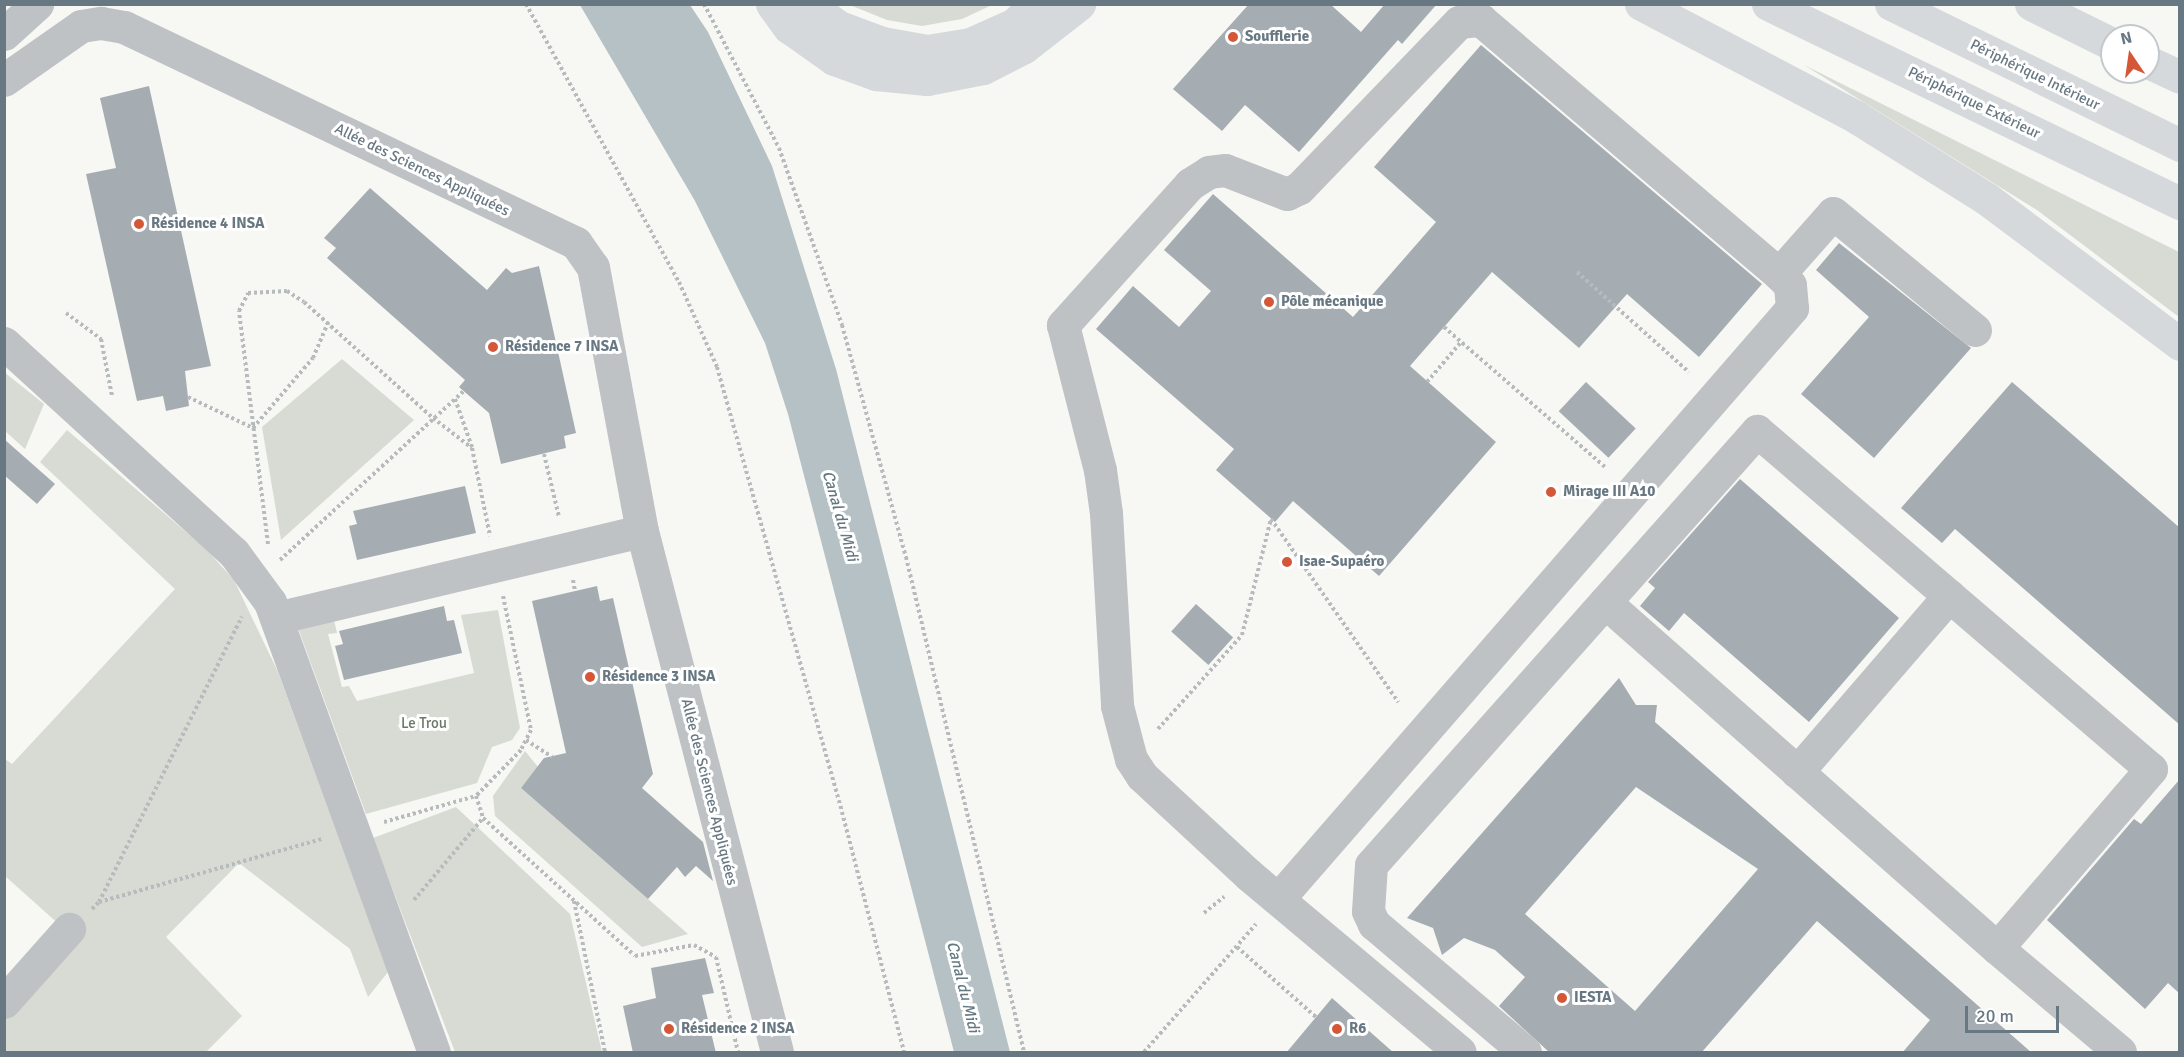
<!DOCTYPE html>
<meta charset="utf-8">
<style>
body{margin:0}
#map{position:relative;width:2184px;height:1057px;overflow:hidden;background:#f7f7f4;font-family:Signika,sans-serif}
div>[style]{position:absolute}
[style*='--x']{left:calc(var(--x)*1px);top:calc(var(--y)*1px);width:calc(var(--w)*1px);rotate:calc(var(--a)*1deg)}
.green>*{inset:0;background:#d7dbd4}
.water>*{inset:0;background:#b5c1c4}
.building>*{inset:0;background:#a6adb2;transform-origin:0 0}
.path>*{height:4px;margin-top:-2px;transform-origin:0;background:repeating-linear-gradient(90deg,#b8bbbd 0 3px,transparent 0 6px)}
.minor>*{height:33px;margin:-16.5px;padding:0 16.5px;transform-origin:16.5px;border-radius:16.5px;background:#bec2c5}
.major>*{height:33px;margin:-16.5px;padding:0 16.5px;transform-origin:16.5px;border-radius:16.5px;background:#d5d9dc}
.highway>*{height:33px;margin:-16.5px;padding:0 16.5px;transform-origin:16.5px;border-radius:16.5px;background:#d5d9dc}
.dots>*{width:16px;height:16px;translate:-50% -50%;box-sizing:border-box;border:3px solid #fff;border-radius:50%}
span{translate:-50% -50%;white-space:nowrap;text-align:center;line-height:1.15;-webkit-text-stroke:6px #fff;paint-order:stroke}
.poi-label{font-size:15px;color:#687882;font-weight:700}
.left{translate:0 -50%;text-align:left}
.street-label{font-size:15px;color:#687882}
.park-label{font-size:15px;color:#6b7a67}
.water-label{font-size:16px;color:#64787f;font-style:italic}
.frame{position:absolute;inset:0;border:6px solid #687882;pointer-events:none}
.north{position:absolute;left:2100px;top:24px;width:60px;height:60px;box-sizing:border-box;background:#fff;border:2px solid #c3c9cd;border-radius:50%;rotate:347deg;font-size:16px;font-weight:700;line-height:24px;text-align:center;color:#687882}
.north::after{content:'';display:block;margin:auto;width:21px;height:27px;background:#d45837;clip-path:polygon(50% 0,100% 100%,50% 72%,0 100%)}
.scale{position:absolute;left:1965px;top:1006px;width:94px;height:27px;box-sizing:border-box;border:3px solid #687882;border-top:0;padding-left:8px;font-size:18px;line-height:21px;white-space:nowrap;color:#687882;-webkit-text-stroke:4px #fff;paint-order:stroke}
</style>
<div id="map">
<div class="green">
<div style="clip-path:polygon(850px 5px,992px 5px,962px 19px,922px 26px,887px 20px)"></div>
<div style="clip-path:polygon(1804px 65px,2179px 252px,2179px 317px,2037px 210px)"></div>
<div style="clip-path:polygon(342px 359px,414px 420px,281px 540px,262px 427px)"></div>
<div style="clip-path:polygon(4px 372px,44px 404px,25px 449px,5px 431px)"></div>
<div style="clip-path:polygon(67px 430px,206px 549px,234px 580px,278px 672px,388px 972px,368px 997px,350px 949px,239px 863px,166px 937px,242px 1016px,206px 1052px,5px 1052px,4px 1017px,71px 935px,5px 876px,5px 759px,12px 764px,175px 589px,40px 462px)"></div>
<div style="clip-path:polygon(498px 610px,520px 728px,512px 740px,492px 747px,477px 783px,366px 814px,298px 628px,334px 620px,337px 633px,328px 634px,342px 687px,349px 686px,357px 701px,474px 673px,461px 615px)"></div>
<div style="clip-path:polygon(525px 751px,538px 767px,521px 788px,688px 934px,642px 947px,495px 816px,493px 796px)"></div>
<div style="clip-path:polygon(456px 807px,570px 914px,602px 1052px,455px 1052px,373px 838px)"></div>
</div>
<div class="water">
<div style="clip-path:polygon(580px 5px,690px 5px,708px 32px,772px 166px,836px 369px,1010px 1052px,954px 1052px,788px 414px,765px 343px,695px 201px)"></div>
</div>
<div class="building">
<div style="clip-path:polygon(1249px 4px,1330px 4px,1361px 32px,1385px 4px,1437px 4px,1402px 44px,1398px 40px,1299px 152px,1245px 105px,1222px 131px,1173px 89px)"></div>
<div style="clip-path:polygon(1481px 45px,1762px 284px,1699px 357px,1627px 294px,1579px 348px,1492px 272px,1410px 366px,1496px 442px,1379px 576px,1293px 501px,1275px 522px,1258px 507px,1216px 470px,1234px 449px,1096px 329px,1133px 286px,1179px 327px,1211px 291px,1164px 250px,1213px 194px,1353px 317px,1436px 222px,1374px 167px)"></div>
<div style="clip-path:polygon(149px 86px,211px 366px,185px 371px,189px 406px,166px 411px,163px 396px,137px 401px,86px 174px,116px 168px,100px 98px)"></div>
<div style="clip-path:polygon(370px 188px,487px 290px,506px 268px,512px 273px,539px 266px,576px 433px,564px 436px,566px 448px,501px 464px,489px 413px,459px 387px,465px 380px,327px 258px,336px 248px,324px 238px)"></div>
<div style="clip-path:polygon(1839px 243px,1971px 348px,1874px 458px,1801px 394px,1869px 317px,1816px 270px)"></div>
<div style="left:1586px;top:382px;width:68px;height:40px;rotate:43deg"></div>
<div style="clip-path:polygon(2012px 382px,2180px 528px,2180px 725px,1955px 529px,1942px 543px,1901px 508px)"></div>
<div style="clip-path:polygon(4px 439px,55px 484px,37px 504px,4px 475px)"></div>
<div style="clip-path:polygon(1740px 479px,1899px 618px,1809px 722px,1684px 613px,1669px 631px,1640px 606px,1655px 588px,1648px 582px)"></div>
<div style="clip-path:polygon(465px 486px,476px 533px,357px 560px,349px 526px,357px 524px,353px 511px)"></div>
<div style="clip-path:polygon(597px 586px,600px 601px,613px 598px,653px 774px,642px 788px,703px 842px,713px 881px,696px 866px,685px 877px,677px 867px,648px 899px,521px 788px,544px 758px,566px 753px,532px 601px)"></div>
<div style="left:1196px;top:604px;width:50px;height:37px;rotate:42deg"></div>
<div style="clip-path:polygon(444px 606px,447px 621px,454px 620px,462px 653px,344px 680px,335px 646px,343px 644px,339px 631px)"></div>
<div style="clip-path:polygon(evenodd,1619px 678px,1636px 705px,1657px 705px,1655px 722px,2032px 1053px,1902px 1053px,1930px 1020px,1817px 921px,1701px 1053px,1550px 1053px,1499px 1006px,1525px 977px,1495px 950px,1464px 938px,1442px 955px,1433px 928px,1407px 918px,1619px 678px,1636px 787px,1758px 869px,1635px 1011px,1525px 914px,1636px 787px)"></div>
<div style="clip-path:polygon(2180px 779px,2180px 994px,2168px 983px,2145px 1009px,2047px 920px,2134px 819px,2141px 824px)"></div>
<div style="clip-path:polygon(705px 958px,714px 993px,702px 995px,716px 1053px,633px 1053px,623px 1006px,656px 998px,651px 968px)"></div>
<div style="clip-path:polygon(1332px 998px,1394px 1053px,1286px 1053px)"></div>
</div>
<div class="path">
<div style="--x:526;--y:4;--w:317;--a:61.2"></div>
<div style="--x:679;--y:282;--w:93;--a:65.9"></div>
<div style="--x:717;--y:367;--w:462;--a:74.3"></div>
<div style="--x:842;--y:812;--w:248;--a:75.5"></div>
<div style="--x:704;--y:4;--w:162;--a:62.5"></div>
<div style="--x:779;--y:148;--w:188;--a:70.4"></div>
<div style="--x:842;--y:325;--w:241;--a:74.6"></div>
<div style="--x:906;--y:557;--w:509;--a:76.59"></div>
<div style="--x:1577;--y:272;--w:150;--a:41.8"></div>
<div style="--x:66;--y:313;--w:44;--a:36.6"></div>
<div style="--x:101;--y:339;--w:58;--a:79.1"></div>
<div style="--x:1444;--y:327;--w:213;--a:41"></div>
<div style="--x:1427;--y:382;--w:52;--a:-49.6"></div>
<div style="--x:188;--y:397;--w:72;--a:25.5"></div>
<div style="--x:253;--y:428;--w:92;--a:-49.4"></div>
<div style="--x:313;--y:358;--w:39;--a:-67"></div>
<div style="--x:455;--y:399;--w:51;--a:70.5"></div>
<div style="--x:544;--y:454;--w:65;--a:76.6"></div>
<div style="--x:268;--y:544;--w:235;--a:-97.1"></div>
<div style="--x:239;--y:311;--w:20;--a:-63"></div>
<div style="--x:248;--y:293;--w:39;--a:-3"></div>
<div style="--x:287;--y:291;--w:20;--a:33"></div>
<div style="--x:304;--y:302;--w:173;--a:42"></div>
<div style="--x:433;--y:418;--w:49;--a:37.6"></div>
<div style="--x:472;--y:448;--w:90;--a:78.4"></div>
<div style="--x:280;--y:560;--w:250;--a:-42.6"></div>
<div style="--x:573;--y:580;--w:11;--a:80"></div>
<div style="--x:503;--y:596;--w:137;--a:78.2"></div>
<div style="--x:531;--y:730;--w:22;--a:117"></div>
<div style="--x:521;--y:750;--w:64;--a:134.4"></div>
<div style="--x:476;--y:796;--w:23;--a:72"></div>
<div style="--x:483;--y:818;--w:205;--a:42.2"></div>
<div style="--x:635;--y:956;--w:60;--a:-10.6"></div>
<div style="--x:694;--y:945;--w:25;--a:29"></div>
<div style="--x:716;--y:957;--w:98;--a:77"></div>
<div style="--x:1158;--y:729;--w:126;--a:-48.2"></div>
<div style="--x:1242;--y:635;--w:120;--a:-76"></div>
<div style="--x:1271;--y:519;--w:223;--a:55.2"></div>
<div style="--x:526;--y:740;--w:31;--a:33"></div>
<div style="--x:384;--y:822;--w:96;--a:-15.8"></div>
<div style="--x:414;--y:900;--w:107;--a:-49.9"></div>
<div style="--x:574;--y:901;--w:154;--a:78.4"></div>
<div style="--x:99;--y:902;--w:232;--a:-15.8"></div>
<div style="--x:92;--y:909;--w:10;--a:-45"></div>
<div style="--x:99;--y:902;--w:319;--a:-63.4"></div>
<div style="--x:1204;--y:913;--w:26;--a:-39"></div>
<div style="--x:1237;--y:947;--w:107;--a:41.6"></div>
<div style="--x:1144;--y:1052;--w:170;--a:-48.8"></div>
</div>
<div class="minor">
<div style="--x:4;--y:34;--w:45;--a:-42.3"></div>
<div style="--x:4;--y:80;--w:94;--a:-35"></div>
<div style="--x:81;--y:26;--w:20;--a:-9"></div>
<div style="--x:101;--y:23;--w:23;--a:10"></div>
<div style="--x:124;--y:27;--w:501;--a:25.54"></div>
<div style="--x:576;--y:243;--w:29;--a:55"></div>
<div style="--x:593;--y:267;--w:269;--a:79.5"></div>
<div style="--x:642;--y:531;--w:538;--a:75.47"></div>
<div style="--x:1779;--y:274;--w:81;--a:-48.5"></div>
<div style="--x:1833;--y:213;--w:184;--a:39.5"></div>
<div style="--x:4;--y:343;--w:311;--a:42.4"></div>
<div style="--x:234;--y:553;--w:61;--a:53.7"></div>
<div style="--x:270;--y:602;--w:479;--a:70"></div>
<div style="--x:1605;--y:602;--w:523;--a:41.43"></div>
<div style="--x:276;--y:618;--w:376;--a:-13.4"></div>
<div style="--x:1797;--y:772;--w:233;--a:-49.2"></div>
<div style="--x:1279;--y:898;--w:782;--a:-48.99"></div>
<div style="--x:1792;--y:308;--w:23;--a:-95"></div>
<div style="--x:1790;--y:285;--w:16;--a:-135"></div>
<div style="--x:1779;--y:274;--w:392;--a:-139.6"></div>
<div style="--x:1481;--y:20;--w:22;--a:175"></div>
<div style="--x:1459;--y:22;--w:231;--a:133.9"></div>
<div style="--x:1299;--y:188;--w:13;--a:153"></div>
<div style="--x:1287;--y:194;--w:66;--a:-158.8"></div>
<div style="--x:1225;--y:170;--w:16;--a:173"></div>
<div style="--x:1209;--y:172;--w:22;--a:148"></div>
<div style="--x:1190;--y:184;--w:190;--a:132"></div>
<div style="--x:1063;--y:325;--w:150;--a:75.7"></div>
<div style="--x:1100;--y:470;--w:43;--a:82.1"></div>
<div style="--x:1106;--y:513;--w:193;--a:86.7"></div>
<div style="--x:1117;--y:706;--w:55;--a:75.2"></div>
<div style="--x:1131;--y:759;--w:20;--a:57"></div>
<div style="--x:1142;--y:776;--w:146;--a:42.8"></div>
<div style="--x:1249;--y:875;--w:275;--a:40"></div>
<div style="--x:4;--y:1002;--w:98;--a:-48.3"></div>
<div style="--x:1525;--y:1052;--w:198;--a:-139.7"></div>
<div style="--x:1374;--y:924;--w:14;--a:-115"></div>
<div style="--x:1368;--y:911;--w:46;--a:-86.3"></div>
<div style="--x:1371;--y:865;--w:581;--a:-48.35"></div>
<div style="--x:1757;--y:431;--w:519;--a:40.63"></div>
<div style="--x:2151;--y:769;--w:236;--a:130.7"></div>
<div style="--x:1997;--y:948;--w:161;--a:40.2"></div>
</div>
<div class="major">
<div style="--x:772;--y:4;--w:29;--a:54"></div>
<div style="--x:789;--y:27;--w:55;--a:35.4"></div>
<div style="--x:834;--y:59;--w:45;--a:19.7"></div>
<div style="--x:876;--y:74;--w:51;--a:5.6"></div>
<div style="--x:927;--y:79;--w:57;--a:-11.1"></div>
<div style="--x:983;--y:68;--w:46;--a:-27.1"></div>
<div style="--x:1024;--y:47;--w:70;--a:-38"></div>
<div style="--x:1641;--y:4;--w:243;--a:27.7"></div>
<div style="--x:1856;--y:117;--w:155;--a:32"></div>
<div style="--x:1987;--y:199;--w:241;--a:36.9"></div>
<div style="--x:2031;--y:4;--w:90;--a:26.3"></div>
<div style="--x:2148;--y:62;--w:35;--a:25"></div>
</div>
<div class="highway">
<div style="--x:808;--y:4;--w:39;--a:37"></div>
<div style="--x:839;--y:27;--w:46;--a:20.4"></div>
<div style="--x:882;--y:43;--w:46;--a:10.1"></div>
<div style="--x:927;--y:51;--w:44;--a:-9.2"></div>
<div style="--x:970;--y:44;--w:49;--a:-24"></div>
<div style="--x:1015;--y:24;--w:28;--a:-45"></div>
<div style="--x:1768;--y:4;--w:458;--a:25.8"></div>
<div style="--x:1891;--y:4;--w:322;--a:26"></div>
</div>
<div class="dots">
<div style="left:1233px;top:37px;background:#d45837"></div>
<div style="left:139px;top:224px;background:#d45837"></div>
<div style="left:1269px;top:302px;background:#d45837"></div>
<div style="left:493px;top:347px;background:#d45837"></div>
<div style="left:1551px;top:492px;background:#d45837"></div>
<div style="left:1287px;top:562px;background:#d45837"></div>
<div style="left:590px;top:677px;background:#d45837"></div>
<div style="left:1562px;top:998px;background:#d45837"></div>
<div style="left:669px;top:1029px;background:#d45837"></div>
<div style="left:1337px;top:1029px;background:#d45837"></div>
</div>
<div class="poi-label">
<span class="left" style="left:1245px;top:37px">Soufflerie</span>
<span class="left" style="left:151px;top:224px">Résidence 4 INSA</span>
<span class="left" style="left:1281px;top:302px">Pôle mécanique</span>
<span class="left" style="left:505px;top:347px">Résidence 7 INSA</span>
<span class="left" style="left:1563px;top:492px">Mirage III A10</span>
<span class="left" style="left:1299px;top:562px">Isae-Supaéro</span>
<span class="left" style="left:602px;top:677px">Résidence 3 INSA</span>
<span class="left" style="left:1574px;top:998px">IESTA</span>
<span class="left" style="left:681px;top:1029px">Résidence 2 INSA</span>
<span class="left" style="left:1349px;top:1029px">R6</span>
</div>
<div class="street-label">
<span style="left:2035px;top:75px;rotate:26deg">Périphérique Intérieur</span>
<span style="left:1974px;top:103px;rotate:26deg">Périphérique Extérieur</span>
<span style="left:422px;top:170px;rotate:26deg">Allée des Sciences Appliquées</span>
<span style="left:709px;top:792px;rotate:76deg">Allée des Sciences Appliquées</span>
</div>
<div class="park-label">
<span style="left:424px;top:724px">Le Trou</span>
</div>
<div class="water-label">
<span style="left:840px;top:516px;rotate:74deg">Canal du Midi</span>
<span style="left:963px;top:987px;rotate:76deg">Canal du Midi</span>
</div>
<div class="frame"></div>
<div class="north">N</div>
<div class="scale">20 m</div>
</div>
